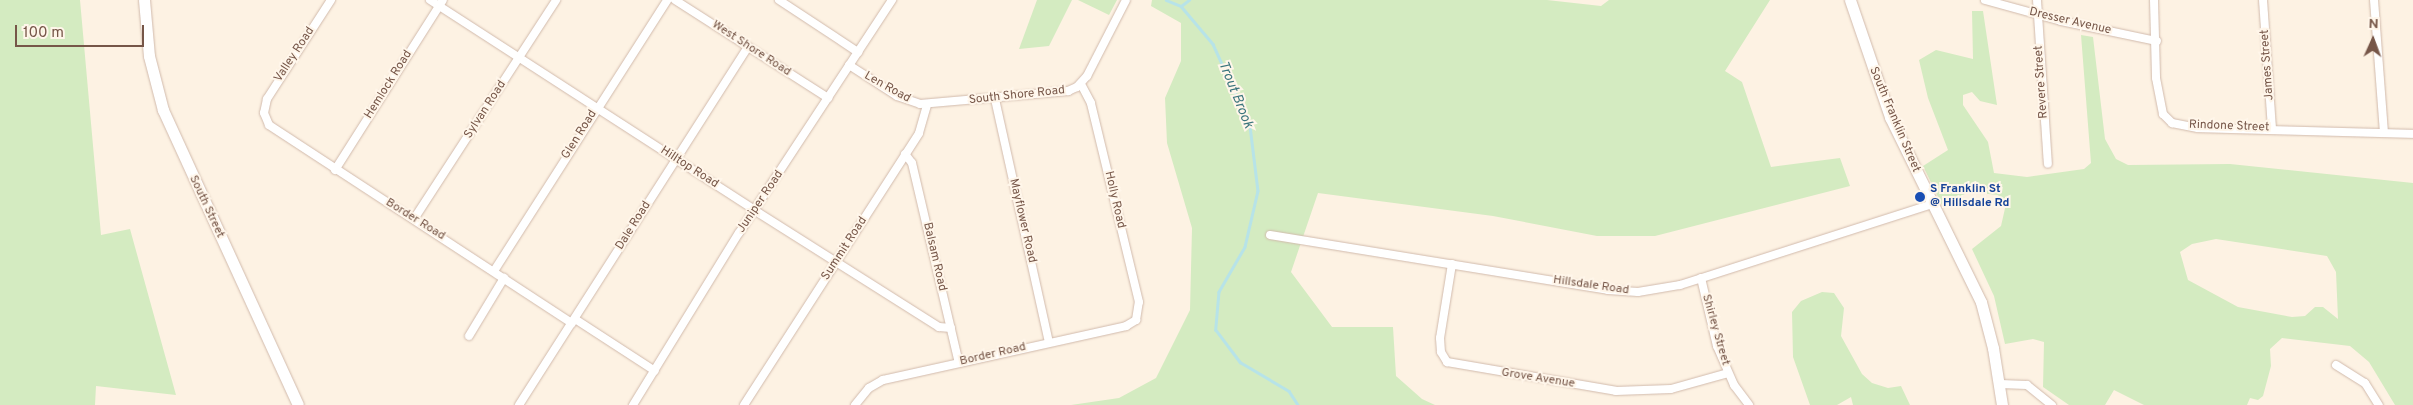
<!DOCTYPE html>
<style>
body{margin:0}
#map{position:relative;width:2413px;height:405px;overflow:hidden;background:#fdf2e3;font-family:Overpass,sans-serif}
div>[style]{position:absolute}
[style*='--x']{left:calc(var(--x)*1px);top:calc(var(--y)*1px);width:calc(var(--w)*1px);rotate:calc(var(--a)*1deg)}
.green>*{inset:0;background:#d4ebc1}
.stream>*{height:2.5px;margin:-1.25px;padding:0 1.25px;transform-origin:1.25px;border-radius:1.25px;background:#b7e3e8}
.roads{filter:drop-shadow(0 0 1px #d1baac) drop-shadow(0 0 1px #d1baac)}
.minor>*{height:8px;margin:-4px;padding:0 4px;transform-origin:4px;border-radius:4px;background:#fff}
.secondary>*{height:11px;margin:-5.5px;padding:0 5.5px;transform-origin:5.5px;border-radius:5.5px;background:#fff}
.dots>*{width:14px;height:14px;translate:-50% -50%;box-sizing:border-box;border:2px solid #fff6ea;border-radius:50%}
span{translate:-50% -50%;white-space:nowrap;text-align:center;line-height:1.15;-webkit-text-stroke:4px #fff6ea;paint-order:stroke}
.street-label{font-size:12px;color:#765648}
.transit-label{font-size:12px;color:#164399;font-weight:700}
.left{translate:0 -50%;text-align:left}
.water-label{font-size:14px;color:#3b757d;font-style:italic}
.north{position:absolute;left:2348px;top:15px;width:50px;height:50px;-webkit-text-stroke:4px #fff6ea;paint-order:stroke;rotate:2deg;font-size:14px;font-weight:700;line-height:20px;text-align:center;color:#765648}
.north::after{content:'';display:block;margin:auto;width:18px;height:22px;background:#765648;clip-path:polygon(50% 0,100% 100%,50% 72%,0 100%)}
.scale{position:absolute;left:15px;top:25px;width:129px;height:22px;box-sizing:border-box;border:2px solid #765648;border-top:0;padding-left:6px;font-size:15px;line-height:18px;white-space:nowrap;color:#765648;-webkit-text-stroke:4px #fff6ea;paint-order:stroke}
</style>
<div id="map">
<div class="green">
<div style="clip-path:polygon(0 0,80px 0,101px 235px,130px 229px,176px 395px,96px 386px,95px 405px,0 405px)"></div>
<div style="clip-path:polygon(1037px 0,1072px 0,1049px 46px,1019px 49px)"></div>
<div style="clip-path:polygon(1078px 0,1117px 0,1109px 15px)"></div>
<div style="clip-path:polygon(1152px 0,1547px 0,1601px 6px,1609px 0,1770px 0,1725px 71px,1742px 82px,1771px 167px,1840px 158px,1850px 186px,1655px 236px,1597px 236px,1493px 216px,1318px 193px,1291px 272px,1332px 327px,1393px 327px,1396px 376px,1422px 399px,1435px 405px,1071px 405px,1119px 398px,1156px 378px,1190px 310px,1192px 228px,1167px 143px,1165px 98px,1181px 61px,1181px 23px,1151px 6px)"></div>
<div style="clip-path:polygon(evenodd,1972px 11px,1983px 11px,1997px 105px,1980px 101px,1972px 92px,1963px 95px,1963px 105px,1988px 142px,1994px 173px,2027px 177px,2084px 169px,2091px 163px,2081px 35px,2093px 37px,2105px 139px,2116px 159px,2128px 165px,2230px 164px,2413px 183px,2413px 405px,2395px 405px,2369px 362px,2350px 346px,2282px 338px,2270px 349px,2271px 366px,2263px 396px,2258px 400px,2250px 398px,2247px 405px,2144px 405px,2114px 390px,2105px 405px,2069px 405px,2043px 387px,2044px 342px,2033px 339px,2005px 344px,1994px 296px,1972px 249px,2001px 226px,2006px 204px,1998px 195px,1969px 192px,1942px 205px,1923px 166px,1948px 150px,1928px 98px,1919px 60px,1936px 50px,1973px 59px,1972px 11px,2216px 239px,2327px 256px,2336px 272px,2338px 319px,2323px 307px,2315px 307px,2305px 316px,2292px 317px,2238px 307px,2188px 280px,2180px 252px,2192px 244px,2216px 239px)"></div>
<div style="clip-path:polygon(1822px 292px,1834px 293px,1844px 308px,1841px 336px,1862px 374px,1872px 383px,1888px 388px,1901px 386px,1910px 405px,1853px 405px,1851px 397px,1837px 405px,1810px 405px,1793px 357px,1792px 312px,1801px 301px)"></div>
</div>
<div class="stream">
<div style="--x:1166;--y:0;--w:16;--a:22"></div>
<div style="--x:1181;--y:6;--w:50;--a:49.9"></div>
<div style="--x:1213;--y:44;--w:90;--a:65.7"></div>
<div style="--x:1250;--y:126;--w:65;--a:83"></div>
<div style="--x:1258;--y:191;--w:57;--a:103.1"></div>
<div style="--x:1245;--y:247;--w:52;--a:120"></div>
<div style="--x:1219;--y:292;--w:38;--a:95"></div>
<div style="--x:1216;--y:330;--w:40;--a:53"></div>
<div style="--x:1240;--y:362;--w:57;--a:30.6"></div>
<div style="--x:1289;--y:391;--w:17;--a:57"></div>
<div style="--x:1181;--y:6;--w:10;--a:-37"></div>
</div>
<div class="roads">
<div class="minor">
<div style="--x:331;--y:0;--w:118;--a:122.9"></div>
<div style="--x:267;--y:99;--w:14;--a:102"></div>
<div style="--x:264;--y:113;--w:13;--a:67"></div>
<div style="--x:269;--y:125;--w:362;--a:33.2"></div>
<div style="--x:430;--y:0;--w:386;--a:32.9"></div>
<div style="--x:754;--y:210;--w:219;--a:32.3"></div>
<div style="--x:939;--y:327;--w:12;--a:5"></div>
<div style="--x:675;--y:0;--w:182;--a:32.6"></div>
<div style="--x:779;--y:0;--w:95;--a:33.4"></div>
<div style="--x:1985;--y:0;--w:79;--a:15.4"></div>
<div style="--x:2061;--y:21;--w:98;--a:11.8"></div>
<div style="--x:2037;--y:0;--w:164;--a:86.2"></div>
<div style="--x:2154;--y:0;--w:78;--a:88.5"></div>
<div style="--x:2156;--y:78;--w:37;--a:79"></div>
<div style="--x:2163;--y:114;--w:13;--a:45"></div>
<div style="--x:2172;--y:123;--w:26;--a:11"></div>
<div style="--x:2198;--y:128;--w:215;--a:1.6"></div>
<div style="--x:2263;--y:0;--w:129;--a:86"></div>
<div style="--x:2374;--y:0;--w:133;--a:85.7"></div>
<div style="--x:849;--y:65;--w:57;--a:32.9"></div>
<div style="--x:897;--y:96;--w:24;--a:19"></div>
<div style="--x:920;--y:104;--w:149;--a:-5"></div>
<div style="--x:1068;--y:91;--w:10;--a:-24"></div>
<div style="--x:1077;--y:87;--w:15;--a:-48"></div>
<div style="--x:1087;--y:76;--w:85;--a:-62.8"></div>
<div style="--x:995;--y:99;--w:249;--a:77.5"></div>
<div style="--x:905;--y:154;--w:11;--a:52"></div>
<div style="--x:912;--y:163;--w:205;--a:76.8"></div>
<div style="--x:335;--y:170;--w:201;--a:-57.6"></div>
<div style="--x:414;--y:219;--w:261;--a:-57"></div>
<div style="--x:1270;--y:235;--w:342;--a:9.2"></div>
<div style="--x:1608;--y:290;--w:30;--a:4"></div>
<div style="--x:1638;--y:292;--w:43;--a:-9.5"></div>
<div style="--x:1680;--y:285;--w:266;--a:-17.8"></div>
<div style="--x:1452;--y:264;--w:75;--a:99.2"></div>
<div style="--x:1440;--y:338;--w:14;--a:86"></div>
<div style="--x:1441;--y:352;--w:12;--a:59"></div>
<div style="--x:1447;--y:362;--w:171;--a:9.7"></div>
<div style="--x:1616;--y:391;--w:55;--a:-2.1"></div>
<div style="--x:1671;--y:389;--w:59;--a:-15.7"></div>
<div style="--x:494;--y:271;--w:322;--a:-57.4"></div>
<div style="--x:1701;--y:278;--w:70;--a:76.8"></div>
<div style="--x:1717;--y:346;--w:43;--a:66.4"></div>
<div style="--x:1734;--y:385;--w:25;--a:53"></div>
<div style="--x:575;--y:319;--w:95;--a:33"></div>
<div style="--x:469;--y:336;--w:68;--a:-58.9"></div>
<div style="--x:2336;--y:365;--w:34;--a:32"></div>
<div style="--x:2365;--y:383;--w:26;--a:58"></div>
<div style="--x:2000;--y:384;--w:27;--a:2"></div>
<div style="--x:2027;--y:385;--w:32;--a:39"></div>
<div style="--x:519;--y:405;--w:425;--a:-57.4"></div>
<div style="--x:633;--y:405;--w:202;--a:-58.4"></div>
<div style="--x:739;--y:233;--w:279;--a:-56.7"></div>
<div style="--x:744;--y:405;--w:323;--a:-57.2"></div>
<div style="--x:919;--y:133;--w:29;--a:-74"></div>
<div style="--x:855;--y:405;--w:22;--a:-51"></div>
<div style="--x:869;--y:388;--w:16;--a:-30"></div>
<div style="--x:883;--y:380;--w:249;--a:-12.5"></div>
<div style="--x:1126;--y:326;--w:12;--a:-31"></div>
<div style="--x:1136;--y:320;--w:18;--a:-81"></div>
<div style="--x:1139;--y:302;--w:205;--a:-103.6"></div>
<div style="--x:1091;--y:103;--w:21;--a:-118"></div>
</div>
<div class="secondary">
<div style="--x:144;--y:0;--w:56;--a:84.9"></div>
<div style="--x:149;--y:56;--w:56;--a:75.5"></div>
<div style="--x:163;--y:110;--w:324;--a:65.4"></div>
<div style="--x:1850;--y:0;--w:124;--a:71.1"></div>
<div style="--x:1890;--y:117;--w:206;--a:63.8"></div>
<div style="--x:1981;--y:302;--w:48;--a:75.4"></div>
<div style="--x:1993;--y:348;--w:58;--a:81"></div>
</div>
</div>
<div class="dots">
<div style="left:1920px;top:197px;background:#1a4fb4"></div>
</div>
<div class="street-label">
<span style="left:2070px;top:22px;rotate:13deg">Dresser Avenue</span>
<span style="left:751px;top:49px;rotate:33deg">West Shore Road</span>
<span style="left:295px;top:55px;rotate:-57deg">Valley Road</span>
<span style="left:2268px;top:65px;rotate:-94deg">James Street</span>
<span style="left:2042px;top:82px;rotate:-94deg">Revere Street</span>
<span style="left:389px;top:85px;rotate:-58deg">Hemlock Road</span>
<span style="left:887px;top:88px;rotate:29deg">Len Road</span>
<span style="left:1017px;top:96px;rotate:-6deg">South Shore Road</span>
<span style="left:486px;top:110px;rotate:-57deg">Sylvan Road</span>
<span style="left:1894px;top:120px;rotate:67deg">South Franklin Street</span>
<span style="left:2229px;top:127px;rotate:2deg">Rindone Street</span>
<span style="left:580px;top:135px;rotate:-58deg">Glen Road</span>
<span style="left:689px;top:168px;rotate:33deg">Hilltop Road</span>
<span style="left:1114px;top:200px;rotate:77deg">Holly Road</span>
<span style="left:761px;top:202px;rotate:-56deg">Juniper Road</span>
<span style="left:206px;top:207px;rotate:65deg">South Street</span>
<span style="left:415px;top:220px;rotate:32deg">Border Road</span>
<span style="left:1022px;top:221px;rotate:77deg">Mayflower Road</span>
<span style="left:634px;top:226px;rotate:-58deg">Dale Road</span>
<span style="left:845px;top:249px;rotate:-57deg">Summit Road</span>
<span style="left:934px;top:257px;rotate:77deg">Balsam Road</span>
<span style="left:1591px;top:286px;rotate:8deg">Hillsdale Road</span>
<span style="left:1715px;top:330px;rotate:74deg">Shirley Street</span>
<span style="left:993px;top:355px;rotate:-13deg">Border Road</span>
<span style="left:1538px;top:379px;rotate:9deg">Grove Avenue</span>
</div>
<div class="transit-label">
<span class="left" style="left:1930px;top:197px">S Franklin St<br>@ Hillsdale Rd</span>
</div>
<div class="water-label">
<span style="left:1235px;top:95px;rotate:68deg">Trout Brook</span>
</div>
<div class="north">N</div>
<div class="scale">100 m</div>
</div>
